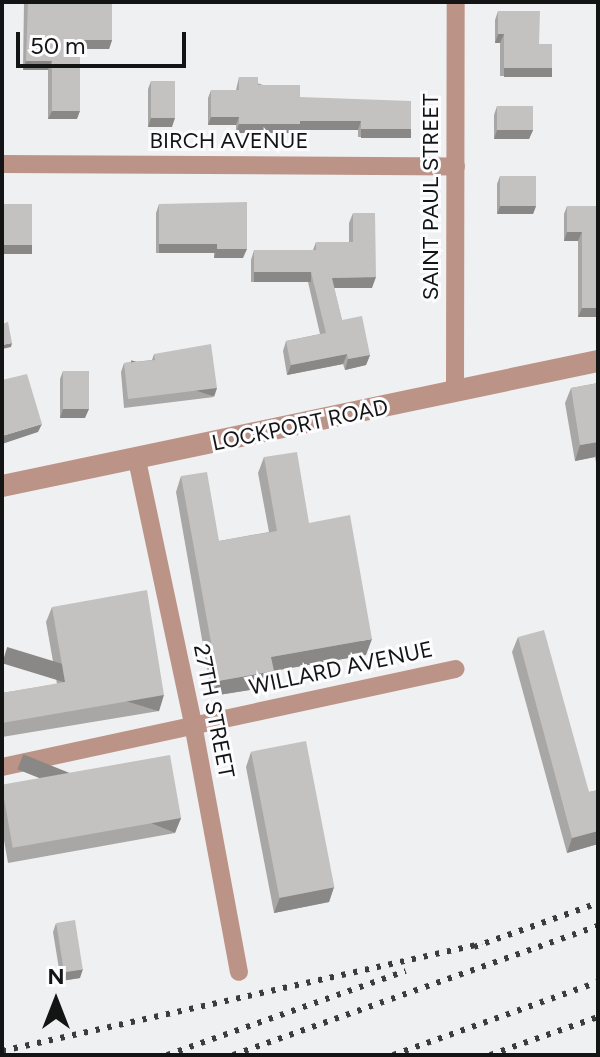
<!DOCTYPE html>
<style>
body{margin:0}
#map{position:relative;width:600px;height:1057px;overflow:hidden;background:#eff0f2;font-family:Figtree,sans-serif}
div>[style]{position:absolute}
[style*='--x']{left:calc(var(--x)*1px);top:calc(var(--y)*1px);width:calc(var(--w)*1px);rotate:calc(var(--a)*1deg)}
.minor>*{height:18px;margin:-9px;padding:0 9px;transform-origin:9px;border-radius:9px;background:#bc9487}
.tertiary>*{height:22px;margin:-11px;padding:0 11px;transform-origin:11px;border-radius:11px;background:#bc9487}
.rail>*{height:6px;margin-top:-3px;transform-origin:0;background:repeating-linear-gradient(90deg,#3b3c3c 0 4px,transparent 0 12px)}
.wall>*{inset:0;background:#a9a7a5}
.shaded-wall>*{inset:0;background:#898886;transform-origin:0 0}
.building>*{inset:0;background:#c4c2c0;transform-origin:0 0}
span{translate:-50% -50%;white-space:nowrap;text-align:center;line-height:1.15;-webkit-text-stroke:6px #fdfdff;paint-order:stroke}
.street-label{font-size:22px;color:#131414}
.frame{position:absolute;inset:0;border:4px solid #131414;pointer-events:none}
.north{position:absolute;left:16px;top:961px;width:80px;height:80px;-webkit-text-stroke:6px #fdfdff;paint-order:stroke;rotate:0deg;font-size:22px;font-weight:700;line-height:32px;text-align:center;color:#131414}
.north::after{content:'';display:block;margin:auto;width:28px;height:36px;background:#131414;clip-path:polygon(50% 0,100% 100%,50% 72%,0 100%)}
.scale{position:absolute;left:16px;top:32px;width:170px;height:36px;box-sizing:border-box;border:4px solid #131414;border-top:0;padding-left:10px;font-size:24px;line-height:28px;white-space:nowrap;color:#131414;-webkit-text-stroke:6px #fdfdff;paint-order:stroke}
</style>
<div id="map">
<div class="minor">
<div style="--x:2;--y:164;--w:454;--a:0.3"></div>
<div style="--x:455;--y:392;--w:390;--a:-89.9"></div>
<div style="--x:137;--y:460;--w:270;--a:78"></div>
<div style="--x:193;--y:724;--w:252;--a:79.5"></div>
<div style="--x:2;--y:767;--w:464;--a:-12.2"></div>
</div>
<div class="tertiary">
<div style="--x:2;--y:486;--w:609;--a:-11.85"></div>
</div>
<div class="rail">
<div style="--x:474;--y:947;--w:132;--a:-19.5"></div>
<div style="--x:2;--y:1051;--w:492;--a:-12.6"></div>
<div style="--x:167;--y:1055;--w:253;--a:-19.4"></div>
<div style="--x:233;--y:1055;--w:387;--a:-19.5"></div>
<div style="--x:393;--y:1055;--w:218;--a:-19.6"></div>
<div style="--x:490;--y:1055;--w:114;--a:-19.4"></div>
</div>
<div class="wall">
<div style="clip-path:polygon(24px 2px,112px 2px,112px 40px,109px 49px,80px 49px,77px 119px,48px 119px,48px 70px,23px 70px)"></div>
<div style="clip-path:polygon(498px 11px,539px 44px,552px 68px,549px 76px,500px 76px,500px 43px,495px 43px,495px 20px)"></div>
<div style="clip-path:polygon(239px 77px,300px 97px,411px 129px,408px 137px,358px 137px,358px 130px,298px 130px,297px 133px,236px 133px,236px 125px,208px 125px,208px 98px,211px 90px,236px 90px)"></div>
<div style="clip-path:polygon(151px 81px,172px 127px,148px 127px,148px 89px)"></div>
<div style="clip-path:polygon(497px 106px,533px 130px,529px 139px,494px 139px,494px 115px)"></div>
<div style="clip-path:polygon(500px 176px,536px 206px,533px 214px,497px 214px,497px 184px)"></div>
<div style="clip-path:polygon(159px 204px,243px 258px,214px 258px,214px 253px,156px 253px,156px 213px)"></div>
<div style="clip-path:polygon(567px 206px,598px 206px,598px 317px,578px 317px,578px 241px,564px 241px,564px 214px)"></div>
<div style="clip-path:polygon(353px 213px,372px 288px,334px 288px,342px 320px,370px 355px,366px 365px,345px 370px,343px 364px,287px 375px,283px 351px,286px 341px,320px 334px,308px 282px,251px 282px,251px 260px,254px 250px,313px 250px,316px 242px,349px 242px,349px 223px)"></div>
<div style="clip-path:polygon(154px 354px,214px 397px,124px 408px,121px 372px,124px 363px,152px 360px)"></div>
<div style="clip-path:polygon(63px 371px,85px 418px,60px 418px,60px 379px)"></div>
<div style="clip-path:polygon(598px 383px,598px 473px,595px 457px,575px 461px,565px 403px,571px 388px)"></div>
<div style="clip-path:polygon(264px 457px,309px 523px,366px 655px,274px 671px,268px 687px,212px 696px,176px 492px,181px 476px,219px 541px,269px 532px,258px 473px)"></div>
<div style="clip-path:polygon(52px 607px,159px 711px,2px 737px,2px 693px,57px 684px,46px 622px)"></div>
<div style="clip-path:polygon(518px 637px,589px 792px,598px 790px,598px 844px,567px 853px,512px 652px)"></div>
<div style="clip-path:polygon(251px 752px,334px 887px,329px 902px,274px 913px,246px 767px)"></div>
<div style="clip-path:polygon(2px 785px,181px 818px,175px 833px,8px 863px,2px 829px)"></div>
<div style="clip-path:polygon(56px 923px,80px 978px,61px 981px,53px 932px)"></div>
</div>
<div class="shaded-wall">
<div style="clip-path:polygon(498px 34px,504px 34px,500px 43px,495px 43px)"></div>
<div style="clip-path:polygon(80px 40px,112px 40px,109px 49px,77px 49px)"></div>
<div style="clip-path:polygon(26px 61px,52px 61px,48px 70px,23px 70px)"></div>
<div style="left:504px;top:68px;width:48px;height:9px"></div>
<div style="clip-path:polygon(52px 111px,80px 111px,77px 119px,48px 119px)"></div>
<div style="clip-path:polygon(211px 117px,239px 117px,236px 125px,208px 125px)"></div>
<div style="clip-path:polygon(151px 118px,175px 118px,172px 127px,148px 127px)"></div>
<div style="clip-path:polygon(300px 121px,361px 121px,358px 130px,298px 130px,297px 133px,236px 133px,239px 124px)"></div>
<div style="left:361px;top:129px;width:50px;height:9px"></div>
<div style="clip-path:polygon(497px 130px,533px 130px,529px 139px,494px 139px)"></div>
<div style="clip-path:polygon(500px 206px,536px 206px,533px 214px,497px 214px)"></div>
<div style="clip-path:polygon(567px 232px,582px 232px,578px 241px,564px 241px)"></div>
<div style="left:159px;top:244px;width:58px;height:9px"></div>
<div style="left:2px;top:245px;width:30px;height:9px"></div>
<div style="clip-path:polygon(217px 249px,247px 249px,243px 258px,214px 258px)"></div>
<div style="left:254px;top:272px;width:57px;height:10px"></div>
<div style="clip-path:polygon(376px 277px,372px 288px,328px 288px,332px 278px)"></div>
<div style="clip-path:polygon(582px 308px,598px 308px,598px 317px,578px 317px)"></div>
<div style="clip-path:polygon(12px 343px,11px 347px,2px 349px,2px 345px)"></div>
<div style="clip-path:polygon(347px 354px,343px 364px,287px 375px,291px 365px)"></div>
<div style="clip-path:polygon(370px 355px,366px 365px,345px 370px,348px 359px)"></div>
<div style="left:217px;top:388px;width:9px;height:90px;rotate:108deg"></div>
<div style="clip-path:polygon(63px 409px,89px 409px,85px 418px,60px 418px)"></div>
<div style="clip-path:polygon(42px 424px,38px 432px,2px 444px,2px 436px)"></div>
<div style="clip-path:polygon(598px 442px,598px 450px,595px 457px,575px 461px,580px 445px)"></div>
<div style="clip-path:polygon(372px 639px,366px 655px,266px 672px,271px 657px)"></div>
<div style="clip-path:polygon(274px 671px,268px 687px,212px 696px,218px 681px)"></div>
<div style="left:164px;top:695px;width:17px;height:164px;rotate:107deg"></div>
<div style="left:181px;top:818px;width:16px;height:170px;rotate:112deg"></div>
<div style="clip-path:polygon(598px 831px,598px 844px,567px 853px,572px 838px)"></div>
<div style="clip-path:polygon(334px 887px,329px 902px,274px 913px,280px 897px)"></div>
<div style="clip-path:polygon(83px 969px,80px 978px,61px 981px,64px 972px)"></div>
</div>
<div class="building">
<div style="clip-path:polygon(28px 2px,112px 2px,112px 40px,80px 40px,80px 111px,52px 111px,52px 61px,26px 61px)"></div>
<div style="clip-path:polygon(498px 11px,540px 11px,539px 44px,552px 44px,552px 68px,504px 68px,504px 34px,498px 34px)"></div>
<div style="clip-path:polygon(239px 77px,258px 77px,258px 85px,300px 85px,300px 97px,411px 101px,411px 129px,361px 129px,361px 121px,300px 121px,300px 124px,239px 124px,239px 117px,211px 117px,211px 90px,239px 90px)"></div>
<div style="left:151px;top:81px;width:24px;height:37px"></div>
<div style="left:497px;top:106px;width:36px;height:24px"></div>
<div style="left:500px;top:176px;width:36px;height:30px"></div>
<div style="clip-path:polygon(247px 202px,247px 249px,217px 249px,217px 244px,159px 244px,159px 204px)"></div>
<div style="left:2px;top:204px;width:30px;height:41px"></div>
<div style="clip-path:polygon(567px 206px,598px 206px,598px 308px,582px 308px,582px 232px,567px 232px)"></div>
<div style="clip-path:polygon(353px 213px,375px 213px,376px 277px,332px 278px,342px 320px,362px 316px,370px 355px,348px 359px,347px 354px,291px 365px,286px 341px,326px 333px,311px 272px,254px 272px,254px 250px,316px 250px,316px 242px,353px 242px)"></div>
<div style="clip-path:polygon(8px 322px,12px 343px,2px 345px,2px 324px)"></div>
<div style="clip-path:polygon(211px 344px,217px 388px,128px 399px,124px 363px,155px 360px,154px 354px)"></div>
<div style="left:63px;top:371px;width:26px;height:38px"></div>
<div style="clip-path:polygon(27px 374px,42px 424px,2px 436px,2px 380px)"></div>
<div style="clip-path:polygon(598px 383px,598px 442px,580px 445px,571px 388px)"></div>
<div style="clip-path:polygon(297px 452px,309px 523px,350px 515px,372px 639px,271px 657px,274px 671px,218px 681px,181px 476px,207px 472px,219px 541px,277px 531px,264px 457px)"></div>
<div style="clip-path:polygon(147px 590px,164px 695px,2px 723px,2px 693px,65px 682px,52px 607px)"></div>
<div style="clip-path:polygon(544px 630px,589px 792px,598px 790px,598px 831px,572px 838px,518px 637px)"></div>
<div style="left:306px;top:741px;width:149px;height:56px;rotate:79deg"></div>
<div style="left:170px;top:755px;width:64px;height:171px;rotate:80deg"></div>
<div style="left:75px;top:920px;width:50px;height:19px;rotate:81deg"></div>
</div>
<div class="street-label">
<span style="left:229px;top:141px">BIRCH AVENUE</span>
<span style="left:431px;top:197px;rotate:-90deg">SAINT PAUL STREET</span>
<span style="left:300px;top:425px;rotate:-12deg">LOCKPORT ROAD</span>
<span style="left:341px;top:668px;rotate:-12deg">WILLARD AVENUE</span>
<span style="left:214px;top:711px;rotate:79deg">27TH STREET</span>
</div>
<div class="frame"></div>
<div class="north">N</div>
<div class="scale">50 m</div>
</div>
